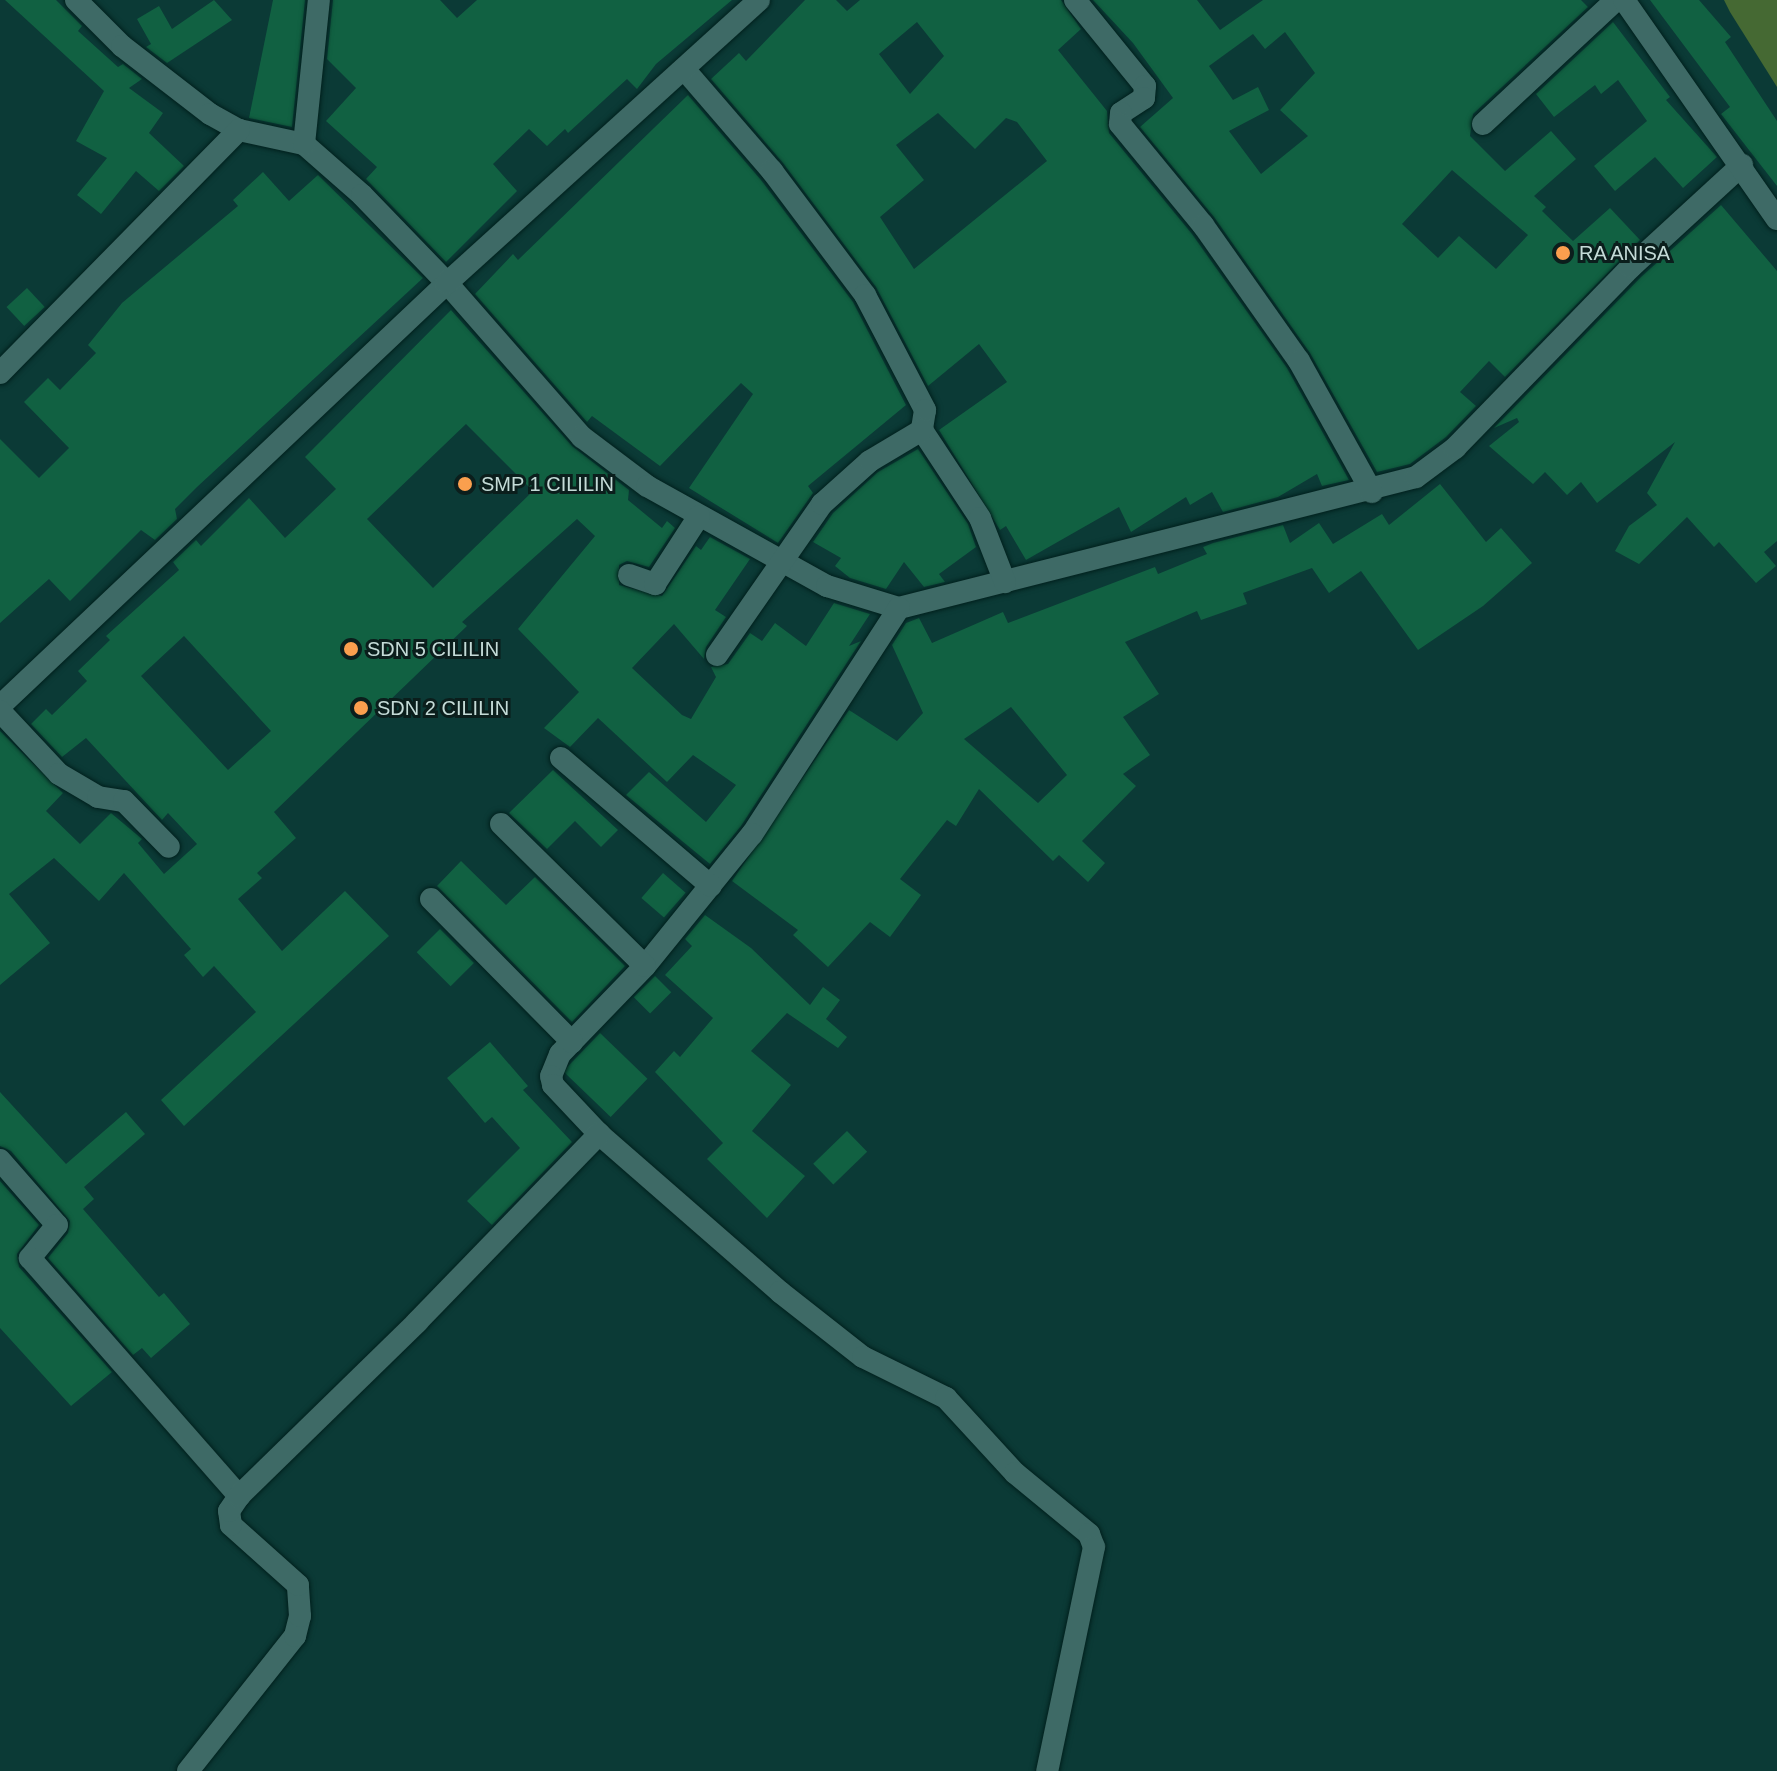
<!DOCTYPE html>
<style>
body{margin:0}
#map{position:relative;width:1777px;height:1771px;overflow:hidden;background:#0b3a36;font-family:Arial,sans-serif}
div>[style]{position:absolute}
[style*='--x']{left:calc(var(--x)*1px);top:calc(var(--y)*1px);width:calc(var(--w)*1px);rotate:calc(var(--a)*1deg)}
.forest>*{inset:0;background:#456933}
.building>*{inset:0;background:#116142;transform-origin:0 0}
.roads{filter:drop-shadow(0 0 2px #00201d) drop-shadow(0 0 2px #00201d)}
.minor>*{height:22px;margin:-11px;padding:0 11px;transform-origin:11px;border-radius:11px;background:#3e6a66}
.secondary>*{height:22px;margin:-11px;padding:0 11px;transform-origin:11px;border-radius:11px;background:#3e6a66}
.dots>*{width:22px;height:22px;translate:-50% -50%;box-sizing:border-box;border:4px solid #0b1e1c;border-radius:50%}
span{translate:-50% -50%;white-space:nowrap;text-align:center;line-height:1.15;-webkit-text-stroke:6px #0b1e1c;paint-order:stroke}
.poi-label{font-size:20px;color:#c4dbd7}
.left{translate:0 -50%;text-align:left}
</style>
<div id="map">
<div class="forest">
<div style="clip-path:polygon(1724px 0,1777px 0,1777px 87px,1730px 12px)"></div>
</div>
<div class="building">
<div style="clip-path:polygon(5px 0,56px 0,82px 26px,78px 31px,118px 67px,123px 64px,142px 79px,129px 88px,163px 113px,149px 133px,184px 166px,159px 191px,136px 171px,101px 214px,77px 195px,107px 158px,76px 141px,104px 91px)"></div>
<div style="clip-path:polygon(214px 0,232px 20px,167px 63px,146px 47px,151px 44px,137px 19px,159px 6px,172px 29px)"></div>
<div style="clip-path:polygon(273px 0,305px 0,292px 127px,249px 118px)"></div>
<div style="clip-path:polygon(333px 0,440px 0,457px 18px,477px 0,732px 0,656px 64px,637px 89px,627px 79px,568px 133px,565px 129px,547px 146px,529px 129px,493px 164px,517px 191px,446px 262px,366px 179px,377px 167px,326px 121px,356px 88px,327px 59px)"></div>
<div style="clip-path:polygon(evenodd,805px 0,836px 0,847px 11px,860px 0,1061px 0,1081px 29px,1058px 50px,1107px 111px,1109px 133px,1192px 234px,1287px 368px,1349px 480px,1322px 486px,1317px 474px,1278px 497px,1223px 512px,1212px 492px,1190px 505px,1186px 497px,1131px 532px,1119px 507px,1026px 560px,1006px 526px,1000px 530px,939px 430px,1007px 382px,979px 344px,928px 386px,876px 287px,783px 163px,711px 79px,739px 53px,746px 61px,805px 0,917px 22px,944px 56px,910px 94px,879px 54px,917px 22px,805px 0,938px 113px,975px 149px,1006px 118px,1017px 122px,1047px 161px,914px 269px,880px 217px,924px 180px,896px 145px,938px 113px)"></div>
<div style="clip-path:polygon(evenodd,1093px 0,1197px 0,1220px 30px,1263px 0,1581px 0,1588px 7px,1473px 114px,1470px 136px,1505px 171px,1551px 131px,1576px 159px,1534px 196px,1546px 207px,1542px 211px,1573px 241px,1610px 208px,1640px 240px,1505px 377px,1489px 361px,1460px 392px,1476px 406px,1446px 437px,1410px 464px,1377px 472px,1310px 353px,1214px 217px,1140px 127px,1173px 98px,1133px 43px,1093px 0,1285px 32px,1315px 73px,1280px 110px,1308px 136px,1261px 174px,1229px 131px,1269px 110px,1258px 87px,1233px 100px,1209px 66px,1253px 34px,1265px 49px,1285px 32px,1093px 0,1452px 170px,1528px 235px,1496px 269px,1459px 236px,1438px 258px,1402px 224px,1452px 170px)"></div>
<div style="clip-path:polygon(1650px 0,1699px 0,1731px 37px,1725px 42px,1777px 121px,1777px 186px,1721px 114px,1730px 107px)"></div>
<div style="clip-path:polygon(1613px 22px,1670px 97px,1666px 100px,1717px 157px,1683px 188px,1655px 157px,1615px 191px,1594px 166px,1647px 121px,1618px 80px,1601px 94px,1595px 85px,1554px 117px,1536px 94px)"></div>
<div style="clip-path:polygon(688px 95px,761px 180px,853px 302px,906px 405px,808px 486px,813px 493px,778px 543px,689px 488px,753px 394px,741px 383px,660px 466px,592px 416px,587px 422px,475px 294px,513px 254px,518px 260px)"></div>
<div style="clip-path:polygon(263px 172px,289px 201px,318px 175px,423px 278px,197px 487px,175px 509px,177px 519px,155px 540px,141px 530px,70px 601px,49px 579px,0 623px,0 439px,39px 478px,69px 448px,24px 402px,48px 378px,60px 390px,96px 353px,88px 345px,122px 303px,238px 206px,233px 200px)"></div>
<div style="clip-path:polygon(1721px 205px,1777px 271px,1777px 541px,1764px 552px,1776px 566px,1756px 583px,1719px 542px,1714px 547px,1687px 517px,1639px 564px,1615px 551px,1629px 526px,1657px 505px,1647px 493px,1675px 442px,1597px 503px,1581px 482px,1567px 495px,1545px 472px,1533px 484px,1489px 446px,1519px 422px,1517px 418px,1494px 428px,1641px 277px)"></div>
<div style="left:27px;top:288px;width:26px;height:28px;rotate:47deg"></div>
<div style="clip-path:polygon(evenodd,451px 310px,572px 446px,629px 490px,628px 500px,662px 528px,667px 521px,675px 528px,649px 567px,627px 561px,619px 565px,619px 585px,662px 596px,696px 546px,701px 550px,710px 537px,750px 559px,715px 610px,726px 617px,706px 647px,704px 659px,674px 624px,632px 668px,682px 715px,691px 719px,716px 677px,711px 667px,728px 664px,750px 633px,762px 641px,775px 623px,806px 646px,834px 603px,870px 614px,849px 646px,861px 641px,741px 826px,710px 864px,626px 795px,649px 772px,706px 822px,736px 785px,693px 755px,667px 782px,598px 718px,570px 747px,544px 728px,579px 692px,518px 629px,595px 536px,577px 519px,462px 622px,467px 626px,274px 812px,296px 838px,257px 873px,262px 878px,238px 899px,282px 951px,345px 891px,389px 936px,184px 1126px,161px 1100px,256px 1012px,214px 966px,203px 977px,184px 955px,191px 949px,124px 873px,99px 901px,54px 858px,9px 894px,50px 943px,0 985px,0 731px,63px 793px,46px 811px,80px 844px,111px 813px,142px 839px,138px 843px,164px 874px,197px 844px,168px 813px,162px 820px,86px 738px,62px 757px,31px 724px,46px 709px,52px 715px,87px 681px,78px 671px,110px 640px,106px 636px,179px 570px,173px 562px,196px 540px,201px 546px,249px 498px,285px 538px,336px 489px,305px 457px,451px 310px,466px 424px,533px 491px,433px 588px,367px 519px,466px 424px,451px 310px,184px 636px,271px 731px,228px 770px,141px 676px,184px 636px)"></div>
<div style="clip-path:polygon(918px 449px,968px 524px,976px 547px,939px 574px,945px 582px,924px 587px,904px 562px,886px 589px,850px 578px,835px 566px,841px 558px,813px 542px,833px 513px,878px 472px)"></div>
<div style="clip-path:polygon(evenodd,1440px 484px,1486px 542px,1501px 528px,1532px 563px,1483px 606px,1418px 650px,1361px 571px,1329px 593px,1312px 568px,1243px 593px,1247px 604px,1201px 620px,1197px 611px,1125px 642px,1159px 694px,1123px 717px,1150px 755px,1123px 774px,1136px 786px,1082px 841px,1105px 863px,1088px 882px,1059px 855px,1053px 861px,979px 789px,956px 826px,947px 820px,900px 879px,921px 895px,890px 937px,870px 922px,828px 967px,793px 935px,798px 930px,732px 881px,849px 710px,897px 741px,923px 713px,892px 645px,906px 623px,919px 618px,932px 643px,1003px 612px,1008px 623px,1155px 567px,1158px 574px,1207px 554px,1203px 547px,1213px 543px,1283px 525px,1290px 543px,1319px 523px,1333px 544px,1382px 514px,1389px 525px,1440px 484px,1011px 707px,1067px 775px,1038px 803px,964px 739px,1011px 707px)"></div>
<div style="clip-path:polygon(553px 770px,618px 830px,601px 847px,575px 821px,547px 849px,509px 813px)"></div>
<div style="clip-path:polygon(461px 861px,506px 905px,535px 877px,625px 966px,572px 1022px,437px 886px)"></div>
<div style="left:663px;top:873px;width:30px;height:33px;rotate:41deg"></div>
<div style="clip-path:polygon(705px 915px,751px 948px,810px 1005px,823px 987px,840px 1000px,826px 1019px,847px 1037px,838px 1048px,787px 1013px,751px 1051px,791px 1085px,752px 1131px,805px 1176px,767px 1218px,707px 1159px,723px 1143px,655px 1072px,674px 1051px,680px 1057px,713px 1018px,665px 975px,692px 946px,685px 939px)"></div>
<div style="left:440px;top:929px;width:48px;height:33px;rotate:45deg"></div>
<div style="left:655px;top:976px;width:23px;height:30px;rotate:45deg"></div>
<div style="left:600px;top:1033px;width:66px;height:53px;rotate:44deg"></div>
<div style="clip-path:polygon(490px 1042px,528px 1086px,523px 1090px,572px 1142px,492px 1225px,467px 1201px,520px 1148px,492px 1117px,485px 1123px,447px 1078px)"></div>
<div style="clip-path:polygon(0 1092px,66px 1164px,126px 1112px,145px 1134px,84px 1187px,94px 1199px,83px 1209px,159px 1297px,164px 1293px,190px 1324px,151px 1358px,142px 1348px,133px 1355px,48px 1258px,68px 1233px,70px 1221px,11px 1151px,0 1146px)"></div>
<div style="left:847px;top:1131px;width:29px;height:47px;rotate:46deg"></div>
<div style="clip-path:polygon(0 1181px,39px 1225px,17px 1254px,19px 1267px,112px 1372px,71px 1406px,0 1328px)"></div>
</div>
<div class="roads">
<div class="minor">
<div style="--x:76;--y:0;--w:65;--a:45"></div>
<div style="--x:122;--y:46;--w:111;--a:37.7"></div>
<div style="--x:210;--y:114;--w:33;--a:29"></div>
<div style="--x:239;--y:130;--w:66;--a:12.2"></div>
<div style="--x:304;--y:144;--w:77;--a:41.3"></div>
<div style="--x:362;--y:195;--w:122;--a:46"></div>
<div style="--x:447;--y:283;--w:205;--a:48.8"></div>
<div style="--x:582;--y:437;--w:81;--a:37"></div>
<div style="--x:647;--y:486;--w:206;--a:29.1"></div>
<div style="--x:827;--y:586;--w:75;--a:17"></div>
<div style="--x:899;--y:608;--w:533;--a:-14.22"></div>
<div style="--x:1416;--y:477;--w:49;--a:-36.6"></div>
<div style="--x:1455;--y:448;--w:252;--a:-45.8"></div>
<div style="--x:1631;--y:267;--w:151;--a:-42.6"></div>
<div style="--x:1075;--y:0;--w:111;--a:50.9"></div>
<div style="--x:1145;--y:86;--w:12;--a:95"></div>
<div style="--x:1144;--y:98;--w:27;--a:147"></div>
<div style="--x:1121;--y:113;--w:11;--a:95"></div>
<div style="--x:1120;--y:124;--w:131;--a:50.6"></div>
<div style="--x:1203;--y:225;--w:166;--a:54.8"></div>
<div style="--x:1299;--y:361;--w:150;--a:60.9"></div>
<div style="--x:684;--y:69;--w:135;--a:49.2"></div>
<div style="--x:772;--y:171;--w:155;--a:53.1"></div>
<div style="--x:865;--y:295;--w:130;--a:62.4"></div>
<div style="--x:925;--y:410;--w:20;--a:99"></div>
<div style="--x:922;--y:430;--w:105;--a:56.6"></div>
<div style="--x:980;--y:518;--w:69;--a:68.7"></div>
<div style="--x:1483;--y:124;--w:182;--a:-43"></div>
<div style="--x:304;--y:144;--w:145;--a:-84.1"></div>
<div style="--x:0;--y:373;--w:341;--a:-45.5"></div>
<div style="--x:629;--y:575;--w:28;--a:19"></div>
<div style="--x:655;--y:584;--w:81;--a:-57.1"></div>
<div style="--x:899;--y:608;--w:270;--a:123"></div>
<div style="--x:752;--y:834;--w:170;--a:129"></div>
<div style="--x:645;--y:966;--w:122;--a:134"></div>
<div style="--x:560;--y:1054;--w:24;--a:112"></div>
<div style="--x:551;--y:1076;--w:9;--a:77"></div>
<div style="--x:553;--y:1085;--w:67;--a:46.8"></div>
<div style="--x:599;--y:1134;--w:240;--a:41.1"></div>
<div style="--x:780;--y:1292;--w:105;--a:38.1"></div>
<div style="--x:863;--y:1357;--w:93;--a:26.3"></div>
<div style="--x:946;--y:1398;--w:102;--a:47.4"></div>
<div style="--x:1015;--y:1473;--w:96;--a:39.5"></div>
<div style="--x:1089;--y:1534;--w:14;--a:69"></div>
<div style="--x:1094;--y:1547;--w:229;--a:101.8"></div>
<div style="--x:717;--y:655;--w:184;--a:-55.2"></div>
<div style="--x:822;--y:504;--w:64;--a:-41.9"></div>
<div style="--x:870;--y:461;--w:61;--a:-30.8"></div>
<div style="--x:0;--y:706;--w:615;--a:-43.42"></div>
<div style="--x:447;--y:283;--w:421;--a:-42.2"></div>
<div style="--x:0;--y:711;--w:86;--a:46.9"></div>
<div style="--x:59;--y:774;--w:45;--a:30.5"></div>
<div style="--x:98;--y:797;--w:26;--a:9"></div>
<div style="--x:124;--y:801;--w:64;--a:45.6"></div>
<div style="--x:561;--y:758;--w:197;--a:40.5"></div>
<div style="--x:501;--y:824;--w:202;--a:44.6"></div>
<div style="--x:431;--y:899;--w:201;--a:45.4"></div>
<div style="--x:0;--y:1160;--w:86;--a:48.8"></div>
<div style="--x:57;--y:1225;--w:43;--a:129.3"></div>
<div style="--x:30;--y:1258;--w:317;--a:48.7"></div>
<div style="--x:188;--y:1771;--w:172;--a:-51.6"></div>
<div style="--x:295;--y:1636;--w:21;--a:-76"></div>
<div style="--x:300;--y:1616;--w:31;--a:-94"></div>
<div style="--x:298;--y:1585;--w:90;--a:-138.2"></div>
<div style="--x:231;--y:1525;--w:14;--a:-98"></div>
<div style="--x:229;--y:1511;--w:18;--a:-56"></div>
<div style="--x:239;--y:1496;--w:249;--a:-44.3"></div>
<div style="--x:417;--y:1322;--w:262;--a:-45.9"></div>
</div>
<div class="secondary">
<div style="--x:1624;--y:0;--w:267;--a:55.1"></div>
</div>
</div>
<div class="dots">
<div style="left:1563px;top:253px;background:#fa9f4e"></div>
<div style="left:465px;top:484px;background:#fa9f4e"></div>
<div style="left:351px;top:649px;background:#fa9f4e"></div>
<div style="left:361px;top:708px;background:#fa9f4e"></div>
</div>
<div class="poi-label">
<span class="left" style="left:1579px;top:253px">RA ANISA</span>
<span class="left" style="left:481px;top:484px">SMP 1 CILILIN</span>
<span class="left" style="left:367px;top:649px">SDN 5 CILILIN</span>
<span class="left" style="left:377px;top:708px">SDN 2 CILILIN</span>
</div>
</div>
